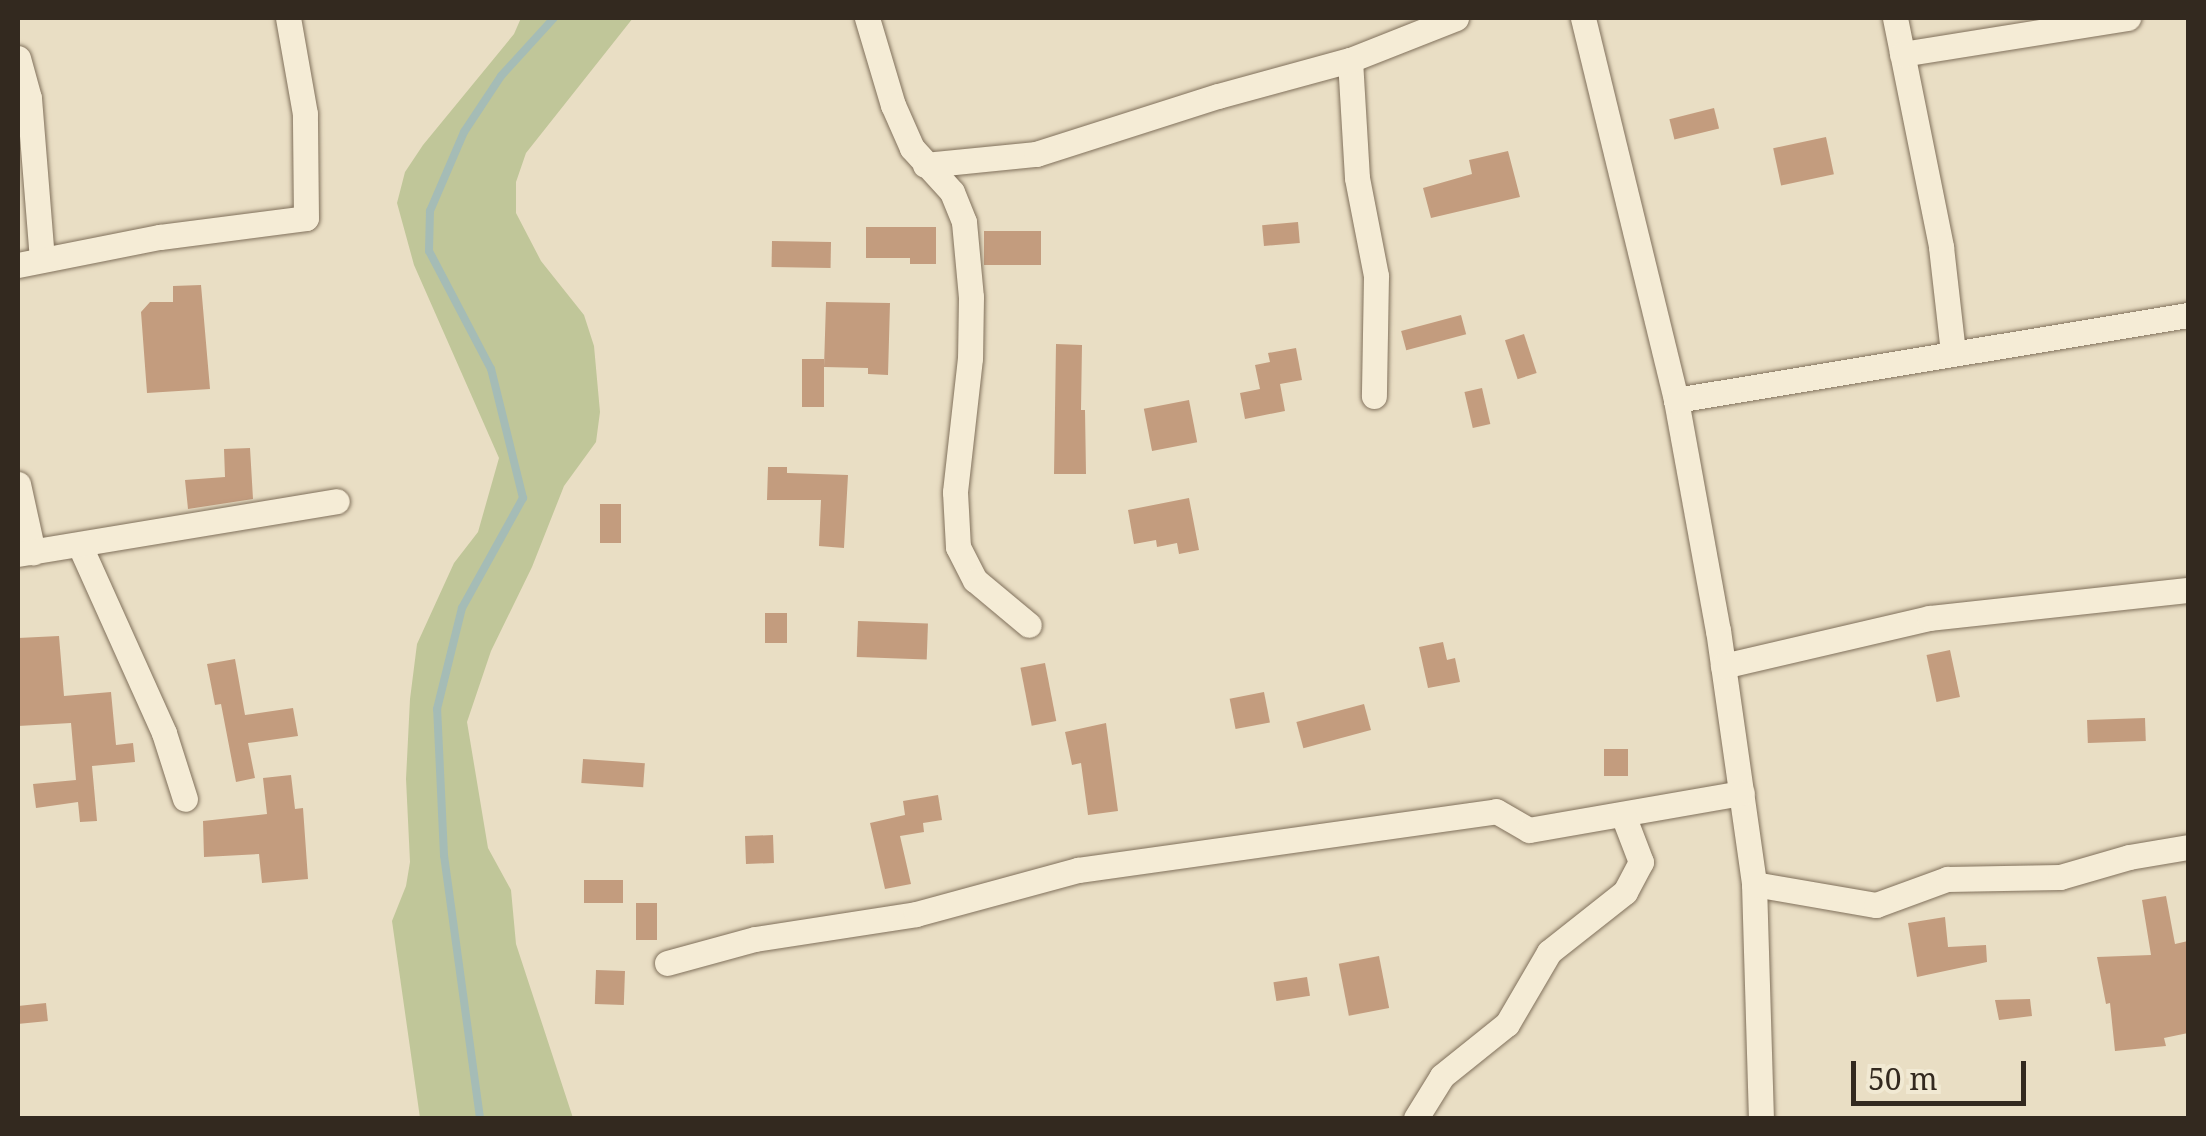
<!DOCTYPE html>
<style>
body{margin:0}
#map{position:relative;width:2206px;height:1136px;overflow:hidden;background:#e9dec4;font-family:"Noto Serif",serif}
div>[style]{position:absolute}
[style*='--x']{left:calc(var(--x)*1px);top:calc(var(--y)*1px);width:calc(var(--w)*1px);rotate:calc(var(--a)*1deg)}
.green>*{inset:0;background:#c0c699}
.stream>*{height:8px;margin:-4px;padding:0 4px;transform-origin:4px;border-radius:4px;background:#a5bcb6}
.building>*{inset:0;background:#c39c7e;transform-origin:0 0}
.roads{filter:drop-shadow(0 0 2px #81715c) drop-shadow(0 0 2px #81715c)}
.minor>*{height:25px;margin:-12.5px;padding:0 12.5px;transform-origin:12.5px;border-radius:12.5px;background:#f5ecd6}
span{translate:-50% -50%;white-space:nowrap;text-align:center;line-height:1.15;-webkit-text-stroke:10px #f1e9d3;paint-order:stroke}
.frame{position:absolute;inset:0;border:20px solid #33291f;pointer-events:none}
.scale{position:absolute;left:1851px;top:1061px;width:175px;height:45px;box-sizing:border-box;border:5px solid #33291f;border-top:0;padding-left:12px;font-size:30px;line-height:35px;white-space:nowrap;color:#33291f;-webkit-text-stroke:8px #f1e9d3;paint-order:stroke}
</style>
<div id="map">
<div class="green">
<div style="clip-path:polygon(521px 18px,633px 18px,526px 153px,516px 182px,516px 213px,541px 261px,584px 315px,594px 346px,600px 412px,596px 442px,564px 486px,532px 567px,491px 651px,467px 722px,488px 848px,511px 890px,516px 944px,573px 1118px,420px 1118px,392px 921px,406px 886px,410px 862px,406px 779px,410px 699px,417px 644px,454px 563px,478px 532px,499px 458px,414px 265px,397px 203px,405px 172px,423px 145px,514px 34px)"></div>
</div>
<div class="stream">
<div style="--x:480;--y:1118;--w:265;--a:-97.8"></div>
<div style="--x:444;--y:855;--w:146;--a:-92.7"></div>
<div style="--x:437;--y:709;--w:104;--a:-76.1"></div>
<div style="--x:462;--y:608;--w:126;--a:-61"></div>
<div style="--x:523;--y:498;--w:133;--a:-103.9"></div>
<div style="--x:491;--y:369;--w:133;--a:-117.7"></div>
<div style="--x:429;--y:251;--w:40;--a:-88.6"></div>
<div style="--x:430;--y:211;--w:86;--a:-66.7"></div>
<div style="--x:464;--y:132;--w:67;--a:-56.5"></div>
<div style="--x:501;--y:76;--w:79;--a:-47.6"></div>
</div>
<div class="building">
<div style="left:1714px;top:108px;width:21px;height:46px;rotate:76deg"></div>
<div style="left:1826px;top:137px;width:38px;height:54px;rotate:78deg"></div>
<div style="clip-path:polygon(1508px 151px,1520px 197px,1431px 218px,1423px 188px,1472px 174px,1469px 160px)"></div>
<div style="left:1298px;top:222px;width:21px;height:36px;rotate:85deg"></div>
<div style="clip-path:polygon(866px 227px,936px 227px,936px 264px,910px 264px,910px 258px,866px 258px)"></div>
<div style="left:984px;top:231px;width:57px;height:34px"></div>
<div style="left:772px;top:241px;width:59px;height:26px;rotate:1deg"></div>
<div style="clip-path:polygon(201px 285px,210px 389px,147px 393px,141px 312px,150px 302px,173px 302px,173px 286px)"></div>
<div style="clip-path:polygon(826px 302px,890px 303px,888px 375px,868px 374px,868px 368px,824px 367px)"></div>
<div style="left:1461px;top:315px;width:20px;height:62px;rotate:75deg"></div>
<div style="left:1524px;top:334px;width:41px;height:20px;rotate:72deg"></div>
<div style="clip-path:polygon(1056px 344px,1082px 345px,1081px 410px,1085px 410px,1086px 474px,1054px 474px)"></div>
<div style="clip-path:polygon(1296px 348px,1302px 380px,1280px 384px,1285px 411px,1245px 419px,1240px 393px,1260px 389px,1255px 365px,1270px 362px,1268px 353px)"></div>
<div style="left:802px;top:359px;width:22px;height:48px"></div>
<div style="left:1482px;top:388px;width:37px;height:18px;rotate:77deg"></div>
<div style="left:1189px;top:400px;width:43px;height:46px;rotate:79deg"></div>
<div style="clip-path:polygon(250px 448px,253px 499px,188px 509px,185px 480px,225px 477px,224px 449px)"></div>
<div style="clip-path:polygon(768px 467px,787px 467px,787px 473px,848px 475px,844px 548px,819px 546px,821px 500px,767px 500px)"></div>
<div style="clip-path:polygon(1189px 498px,1199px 550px,1179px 554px,1177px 543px,1157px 547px,1156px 540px,1134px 544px,1128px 510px)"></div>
<div style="left:600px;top:504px;width:21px;height:39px"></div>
<div style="left:765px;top:613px;width:22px;height:30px"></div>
<div style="left:858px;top:621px;width:70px;height:36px;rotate:2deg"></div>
<div style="clip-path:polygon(59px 636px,64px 696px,111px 692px,116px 745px,133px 743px,135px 762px,92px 766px,97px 821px,80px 822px,78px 802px,36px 808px,33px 784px,76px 780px,71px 723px,18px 726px,18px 638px)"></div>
<div style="clip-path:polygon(1443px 642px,1447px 660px,1455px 658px,1460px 682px,1428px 688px,1419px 647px)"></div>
<div style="left:1950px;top:650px;width:48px;height:24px;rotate:78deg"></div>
<div style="clip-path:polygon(235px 659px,245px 715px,293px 708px,298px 736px,248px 743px,255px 778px,236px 782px,221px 704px,215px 705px,207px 664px)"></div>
<div style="left:1045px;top:663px;width:59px;height:25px;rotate:79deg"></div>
<div style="left:1264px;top:692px;width:31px;height:35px;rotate:79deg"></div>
<div style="left:1364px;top:704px;width:27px;height:70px;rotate:75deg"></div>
<div style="left:2145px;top:718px;width:23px;height:58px;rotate:88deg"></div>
<div style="clip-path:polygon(1106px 723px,1118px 811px,1088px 815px,1081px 763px,1072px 765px,1065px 732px)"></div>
<div style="left:1604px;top:749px;width:24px;height:27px"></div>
<div style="left:583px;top:759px;width:62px;height:24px;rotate:4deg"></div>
<div style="clip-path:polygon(291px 775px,295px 809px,303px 808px,308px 879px,262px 883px,259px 854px,204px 857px,203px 821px,267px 814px,263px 778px)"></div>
<div style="clip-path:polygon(938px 795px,942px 820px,923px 823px,924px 832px,900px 836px,911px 884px,885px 889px,870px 823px,905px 815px,903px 801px)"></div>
<div style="left:773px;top:835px;width:28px;height:28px;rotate:88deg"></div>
<div style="left:584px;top:880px;width:39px;height:23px"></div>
<div style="clip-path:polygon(2166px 896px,2175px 944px,2188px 941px,2188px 1033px,2164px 1038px,2166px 1046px,2115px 1051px,2110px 1003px,2106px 1004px,2097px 957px,2151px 955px,2142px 900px)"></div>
<div style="left:636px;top:903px;width:21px;height:37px"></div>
<div style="clip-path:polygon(1945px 917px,1948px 947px,1986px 945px,1987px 962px,1917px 977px,1908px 923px)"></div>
<div style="left:1379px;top:956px;width:53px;height:41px;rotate:79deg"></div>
<div style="left:596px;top:970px;width:29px;height:34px;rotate:2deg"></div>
<div style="left:1307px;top:977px;width:19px;height:34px;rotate:81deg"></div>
<div style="clip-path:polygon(2030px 999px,2032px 1016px,1999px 1020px,1995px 1000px)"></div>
<div style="left:46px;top:1003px;width:18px;height:28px;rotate:84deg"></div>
</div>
<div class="roads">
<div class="minor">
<div style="--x:867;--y:18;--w:91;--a:73.4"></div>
<div style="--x:893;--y:105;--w:47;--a:66.2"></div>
<div style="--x:912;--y:148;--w:59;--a:47.7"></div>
<div style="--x:952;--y:192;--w:32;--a:68"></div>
<div style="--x:964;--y:222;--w:75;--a:84.7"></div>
<div style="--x:971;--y:297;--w:61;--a:90.9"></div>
<div style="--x:970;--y:358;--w:135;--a:96.4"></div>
<div style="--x:955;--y:492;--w:55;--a:86.9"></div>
<div style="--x:958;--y:547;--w:37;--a:63"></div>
<div style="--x:975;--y:580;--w:70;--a:39.8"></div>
<div style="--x:1583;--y:18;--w:393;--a:76.3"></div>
<div style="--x:1676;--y:400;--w:234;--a:79.7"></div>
<div style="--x:1718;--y:630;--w:257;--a:81.9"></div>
<div style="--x:1754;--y:884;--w:234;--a:88.3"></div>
<div style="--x:1895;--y:18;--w:234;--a:78.6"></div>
<div style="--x:1941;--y:247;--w:107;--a:83.5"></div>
<div style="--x:1902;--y:54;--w:229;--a:-9.1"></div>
<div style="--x:18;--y:58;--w:41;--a:74.6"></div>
<div style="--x:29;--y:98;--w:162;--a:85.4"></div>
<div style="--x:1350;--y:60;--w:118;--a:86.6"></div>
<div style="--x:1357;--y:178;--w:100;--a:79"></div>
<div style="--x:1376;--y:276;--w:120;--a:91"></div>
<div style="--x:925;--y:165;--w:112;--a:-5.7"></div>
<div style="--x:1036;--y:154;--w:191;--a:-17.7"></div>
<div style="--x:1218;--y:96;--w:137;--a:-15.3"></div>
<div style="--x:1350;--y:60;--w:114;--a:-21.6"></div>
<div style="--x:18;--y:265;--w:145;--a:-11.2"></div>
<div style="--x:160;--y:237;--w:147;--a:-7.4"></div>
<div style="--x:306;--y:218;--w:104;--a:-90.6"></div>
<div style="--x:305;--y:114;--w:97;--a:-100"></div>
<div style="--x:1676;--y:400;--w:519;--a:-9.43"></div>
<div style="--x:18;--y:484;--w:70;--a:77.6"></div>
<div style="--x:80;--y:546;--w:205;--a:65.8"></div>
<div style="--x:164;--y:733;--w:69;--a:72.3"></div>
<div style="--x:18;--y:554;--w:323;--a:-9.4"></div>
<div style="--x:1723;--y:666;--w:212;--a:-13.1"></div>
<div style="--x:1929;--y:618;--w:261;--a:-6.2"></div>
<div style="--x:1754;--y:884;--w:124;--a:9.8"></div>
<div style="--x:1876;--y:905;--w:76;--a:-20.1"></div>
<div style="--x:1947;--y:879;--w:113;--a:-1"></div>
<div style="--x:2060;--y:877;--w:72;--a:-16.2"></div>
<div style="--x:2129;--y:857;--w:60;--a:-9.6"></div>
<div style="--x:667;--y:963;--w:91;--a:-15.3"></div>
<div style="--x:755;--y:939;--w:163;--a:-8.8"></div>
<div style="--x:916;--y:914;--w:168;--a:-15.2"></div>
<div style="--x:1078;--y:870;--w:422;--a:-8"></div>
<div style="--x:1496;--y:811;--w:38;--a:30"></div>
<div style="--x:1529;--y:830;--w:216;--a:-9.9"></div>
<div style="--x:1416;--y:1118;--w:49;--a:-58.2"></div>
<div style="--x:1442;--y:1076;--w:83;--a:-38.7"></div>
<div style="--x:1507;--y:1024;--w:83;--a:-59.7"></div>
<div style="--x:1549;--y:952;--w:97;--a:-38.3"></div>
<div style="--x:1625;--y:892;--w:34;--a:-62"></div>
<div style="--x:1641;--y:862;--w:50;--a:-111"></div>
</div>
</div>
<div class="frame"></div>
<div class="scale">50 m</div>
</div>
